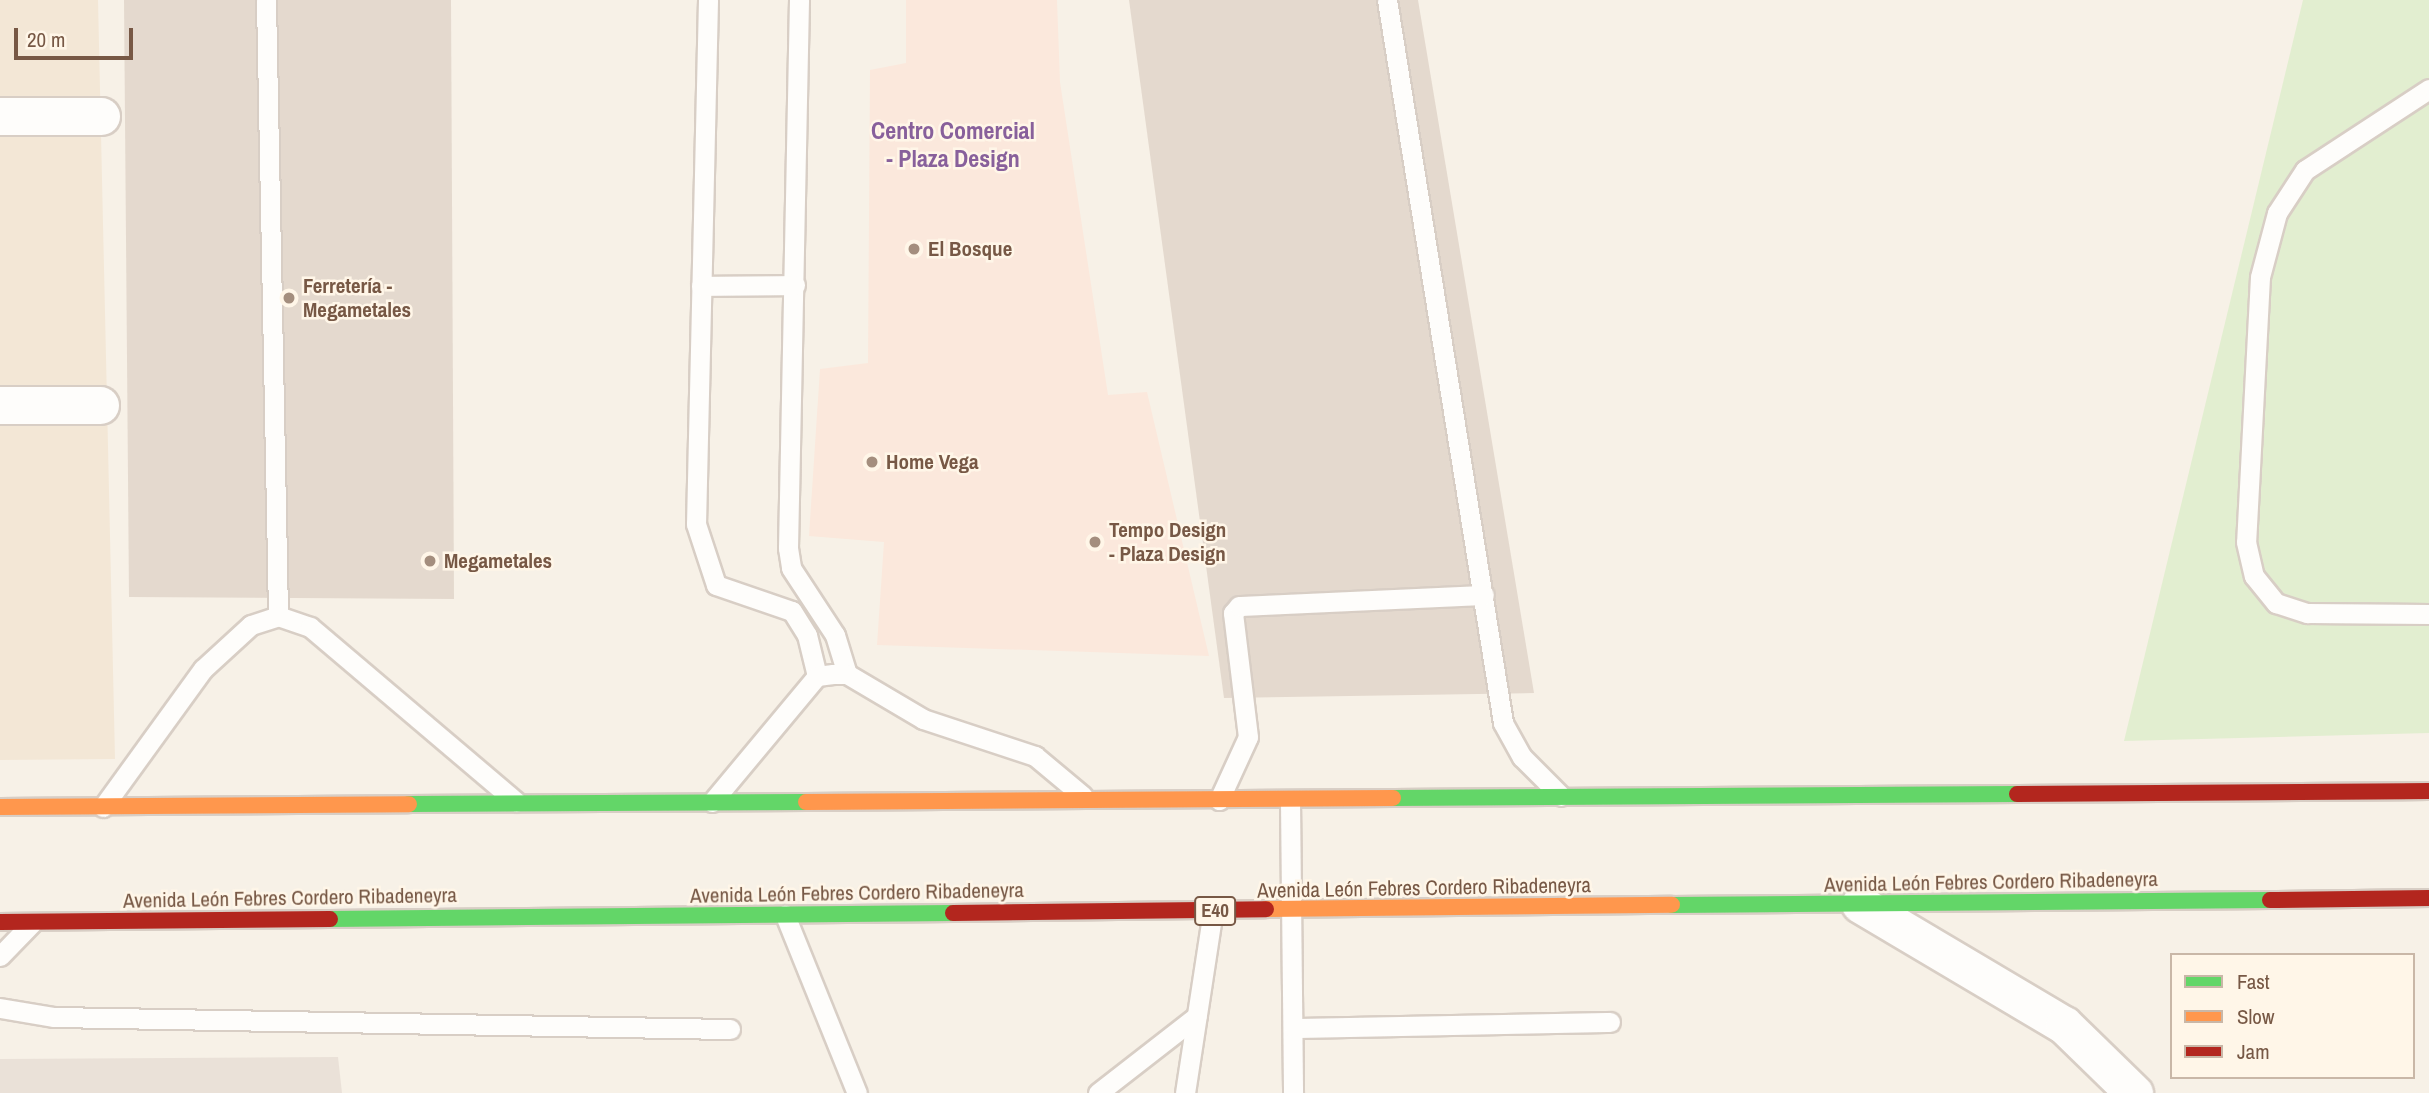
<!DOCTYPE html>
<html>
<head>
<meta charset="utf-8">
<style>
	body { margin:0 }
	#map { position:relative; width:2429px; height:1093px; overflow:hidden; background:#f7f1e7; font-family:"Archivo Narrow",sans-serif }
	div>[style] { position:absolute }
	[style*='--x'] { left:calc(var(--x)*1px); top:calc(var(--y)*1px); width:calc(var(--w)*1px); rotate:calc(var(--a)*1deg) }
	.residential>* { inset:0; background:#f3e7d6 }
	.commercial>* { inset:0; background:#fbe8dc }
	.industrial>* { inset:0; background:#eae1d8 }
	.green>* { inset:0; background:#e2eed0 }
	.building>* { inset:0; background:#e4d9ce }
	.roads { filter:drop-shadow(2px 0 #d8cec5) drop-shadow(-2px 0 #d8cec5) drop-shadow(0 2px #d8cec5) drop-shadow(0 -2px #d8cec5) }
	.lane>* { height:19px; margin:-9.5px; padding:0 9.5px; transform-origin:9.5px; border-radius:9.5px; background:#fefdfb }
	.street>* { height:37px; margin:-18.5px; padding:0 18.5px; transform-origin:18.5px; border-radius:18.5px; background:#fefdfb }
	.fast>* { height:16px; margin:-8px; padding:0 8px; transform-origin:8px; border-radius:8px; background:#63d668 }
	.slow>* { height:16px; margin:-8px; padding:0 8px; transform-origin:8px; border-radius:8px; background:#ff974d }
	.jam>* { height:16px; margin:-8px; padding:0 8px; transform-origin:8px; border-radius:8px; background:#b3261e }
	.dots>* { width:19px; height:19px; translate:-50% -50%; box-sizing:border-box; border:4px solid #fff6e8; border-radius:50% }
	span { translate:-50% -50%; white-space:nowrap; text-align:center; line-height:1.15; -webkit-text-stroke:5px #fff6e8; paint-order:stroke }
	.shield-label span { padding:2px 5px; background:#fff6e8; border:2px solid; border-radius:5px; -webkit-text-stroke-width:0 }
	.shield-label { font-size:19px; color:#775845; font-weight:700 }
	.poi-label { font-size:21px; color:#775845; font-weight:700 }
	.left { translate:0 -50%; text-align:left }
	.street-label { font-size:21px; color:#775845 }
	.quarter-label { font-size:24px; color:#88609b; font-weight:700 }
	.legend { position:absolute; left:2170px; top:953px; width:245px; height:126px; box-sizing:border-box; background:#fff6e8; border:2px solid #c9b7a7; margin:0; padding:9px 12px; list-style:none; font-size:21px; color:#775845 }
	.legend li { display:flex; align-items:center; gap:14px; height:35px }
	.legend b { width:35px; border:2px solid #c9b7a7 }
	.scale { position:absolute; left:14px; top:28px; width:119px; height:32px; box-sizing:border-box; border:4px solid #775845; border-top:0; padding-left:9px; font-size:21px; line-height:24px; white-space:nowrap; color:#775845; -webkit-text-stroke:5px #fff6e8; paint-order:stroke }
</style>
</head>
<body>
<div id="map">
	<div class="residential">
		<i style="clip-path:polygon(0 0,98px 0,115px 759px,0 760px)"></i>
	</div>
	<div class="commercial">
		<i style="clip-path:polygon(906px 0,1057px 0,1060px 82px,1108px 395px,1147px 392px,1209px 656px,877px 645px,884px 542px,809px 536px,820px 369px,868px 363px,870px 70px,906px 63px)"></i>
	</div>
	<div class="industrial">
		<i style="clip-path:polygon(338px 1057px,342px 1093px,0 1093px,0 1059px)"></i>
	</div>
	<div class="green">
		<i style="clip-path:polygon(2303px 0,2429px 0,2429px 733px,2124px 741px)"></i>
	</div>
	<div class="building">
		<i style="clip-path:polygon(124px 0,451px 0,454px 599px,129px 597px)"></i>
		<i style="clip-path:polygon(1129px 0,1418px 0,1534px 693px,1224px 698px)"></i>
	</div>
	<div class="roads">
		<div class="lane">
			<i style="--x:266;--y:0;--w:616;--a:88.88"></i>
			<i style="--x:708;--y:0;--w:524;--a:91.31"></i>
			<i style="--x:696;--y:524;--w:64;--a:71.8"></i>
			<i style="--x:716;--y:585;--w:80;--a:18.9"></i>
			<i style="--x:792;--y:611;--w:28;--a:58"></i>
			<i style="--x:807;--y:635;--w:42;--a:76.3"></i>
			<i style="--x:799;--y:0;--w:548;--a:91.15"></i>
			<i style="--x:788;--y:548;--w:20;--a:81"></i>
			<i style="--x:791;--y:568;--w:80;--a:56.7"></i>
			<i style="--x:835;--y:635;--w:41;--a:72.9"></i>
			<i style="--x:1387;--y:0;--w:732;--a:80.88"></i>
			<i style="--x:1503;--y:723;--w:39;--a:61"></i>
			<i style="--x:1522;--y:757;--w:55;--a:45"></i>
			<i style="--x:2429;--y:89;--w:148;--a:146.8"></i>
			<i style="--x:2305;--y:170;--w:51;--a:123.1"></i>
			<i style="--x:2277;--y:213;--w:66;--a:104.9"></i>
			<i style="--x:2260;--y:277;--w:265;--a:93"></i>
			<i style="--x:2246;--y:542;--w:35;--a:77"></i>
			<i style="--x:2254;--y:576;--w:35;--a:51"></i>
			<i style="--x:2276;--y:603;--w:33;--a:18"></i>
			<i style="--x:2307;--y:613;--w:122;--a:0.5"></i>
			<i style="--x:701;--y:286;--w:94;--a:-0.6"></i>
			<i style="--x:1219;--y:800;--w:69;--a:-65.3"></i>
			<i style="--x:1248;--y:737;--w:125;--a:-96.9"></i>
			<i style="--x:1233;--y:613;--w:9;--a:-49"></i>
			<i style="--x:1239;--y:606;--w:245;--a:-2.6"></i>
			<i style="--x:1290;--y:801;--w:292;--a:89.4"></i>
			<i style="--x:712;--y:802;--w:164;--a:-50.2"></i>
			<i style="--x:817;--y:676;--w:16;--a:-7"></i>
			<i style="--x:833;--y:674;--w:14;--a:0"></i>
			<i style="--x:847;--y:674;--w:88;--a:30.6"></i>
			<i style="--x:923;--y:719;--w:118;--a:18.3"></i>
			<i style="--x:1035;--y:756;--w:62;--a:39.8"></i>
			<i style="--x:103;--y:807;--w:170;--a:-54.1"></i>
			<i style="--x:203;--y:669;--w:65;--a:-42.5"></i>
			<i style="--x:251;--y:625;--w:28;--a:-18"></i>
			<i style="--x:278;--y:616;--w:34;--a:19"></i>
			<i style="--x:310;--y:627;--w:270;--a:40.3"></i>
			<i style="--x:785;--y:915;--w:192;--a:68"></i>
			<i style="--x:0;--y:956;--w:46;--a:-45.9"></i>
			<i style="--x:0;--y:1008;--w:55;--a:9.5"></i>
			<i style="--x:54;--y:1017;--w:676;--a:1.02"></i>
			<i style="--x:1294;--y:1028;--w:316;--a:-1.1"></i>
			<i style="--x:1098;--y:1093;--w:125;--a:-37.9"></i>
			<i style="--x:1185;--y:1093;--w:184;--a:-81.3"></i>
		</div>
		<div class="street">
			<i style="--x:0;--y:116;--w:101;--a:0"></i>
			<i style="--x:0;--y:405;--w:100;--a:0"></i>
			<i style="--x:1860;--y:904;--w:237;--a:30.7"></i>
			<i style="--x:2064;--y:1025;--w:98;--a:44.2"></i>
		</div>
		<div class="fast">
			<i style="--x:1393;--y:798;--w:624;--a:-0.37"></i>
			<i style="--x:409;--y:804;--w:397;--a:-0.3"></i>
			<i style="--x:1672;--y:905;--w:598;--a:-0.48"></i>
			<i style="--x:330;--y:919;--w:623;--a:-0.55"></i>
		</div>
		<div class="slow">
			<i style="--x:806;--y:802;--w:587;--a:-0.39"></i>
			<i style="--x:0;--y:807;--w:409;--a:-0.4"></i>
			<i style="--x:1266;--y:909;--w:406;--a:-0.6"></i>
		</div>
		<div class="jam">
			<i style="--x:2017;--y:794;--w:412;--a:-0.4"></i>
			<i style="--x:2270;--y:900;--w:159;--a:-0.7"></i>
			<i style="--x:953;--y:913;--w:313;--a:-0.7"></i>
			<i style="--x:0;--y:922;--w:330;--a:-0.5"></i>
		</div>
	</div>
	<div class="dots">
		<i style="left:914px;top:249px;background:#a48e7e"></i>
		<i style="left:289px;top:298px;background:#a48e7e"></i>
		<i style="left:872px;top:462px;background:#a48e7e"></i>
		<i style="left:1095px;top:542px;background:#a48e7e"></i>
		<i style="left:430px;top:561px;background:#a48e7e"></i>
	</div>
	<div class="shield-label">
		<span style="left:1215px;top:911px">E40</span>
	</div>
	<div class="poi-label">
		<span class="left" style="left:928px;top:249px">El Bosque</span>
		<span class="left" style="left:303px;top:298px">Ferretería -<br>Megametales</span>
		<span class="left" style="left:886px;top:462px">Home Vega</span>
		<span class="left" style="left:1109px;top:542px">Tempo Design<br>- Plaza Design</span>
		<span class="left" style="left:444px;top:561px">Megametales</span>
	</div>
	<div class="street-label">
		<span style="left:1991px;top:882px;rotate:-1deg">Avenida León Febres Cordero Ribadeneyra</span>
		<span style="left:1424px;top:888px;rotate:-1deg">Avenida León Febres Cordero Ribadeneyra</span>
		<span style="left:857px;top:893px;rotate:-1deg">Avenida León Febres Cordero Ribadeneyra</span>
		<span style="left:290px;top:898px;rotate:-1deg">Avenida León Febres Cordero Ribadeneyra</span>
	</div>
	<div class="quarter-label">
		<span style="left:953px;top:145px">Centro Comercial<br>- Plaza Design</span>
	</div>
	<ul class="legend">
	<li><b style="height:9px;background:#63d668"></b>Fast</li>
	<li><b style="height:9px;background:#ff974d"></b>Slow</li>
	<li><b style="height:9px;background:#b3261e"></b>Jam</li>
	</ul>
	<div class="scale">20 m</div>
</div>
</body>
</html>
